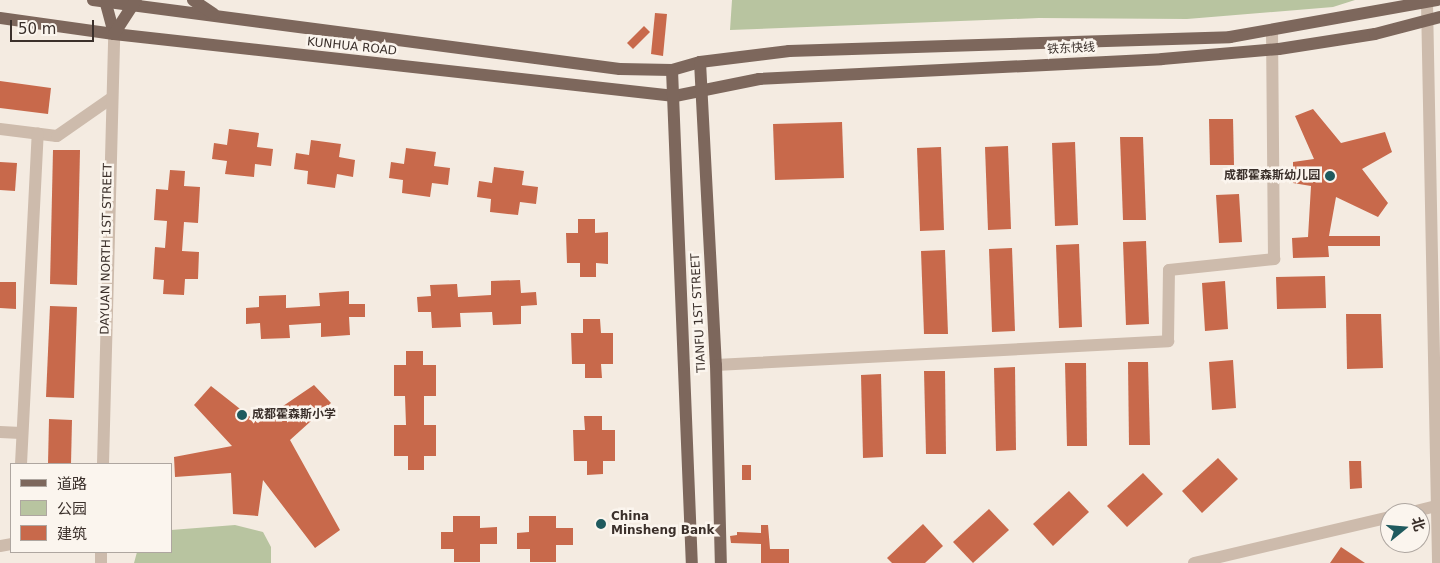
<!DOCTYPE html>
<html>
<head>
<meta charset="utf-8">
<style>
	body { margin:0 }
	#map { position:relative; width:1440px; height:563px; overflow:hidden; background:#f4ebe1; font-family:"DejaVu Sans","Noto Sans SC",sans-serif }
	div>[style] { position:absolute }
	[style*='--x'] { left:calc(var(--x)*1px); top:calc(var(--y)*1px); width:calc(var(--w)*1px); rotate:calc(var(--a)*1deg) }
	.green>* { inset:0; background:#b8c4a0 }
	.building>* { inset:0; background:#c8694b }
	.minor>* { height:12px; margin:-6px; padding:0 6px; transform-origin:6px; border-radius:6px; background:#cdbbac }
	.major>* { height:12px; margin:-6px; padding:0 6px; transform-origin:6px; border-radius:6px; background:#7d675c }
	.dots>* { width:14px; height:14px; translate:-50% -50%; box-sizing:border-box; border:2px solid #fbf5ee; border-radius:50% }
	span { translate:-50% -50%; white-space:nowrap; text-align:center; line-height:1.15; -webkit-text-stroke:5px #fbf5ee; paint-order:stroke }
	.street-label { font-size:12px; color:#3b302b }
	.poi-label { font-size:12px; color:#3b302b; font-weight:700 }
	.right { translate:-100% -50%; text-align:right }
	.left { translate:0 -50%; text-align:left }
	.legend { position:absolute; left:10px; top:463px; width:162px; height:90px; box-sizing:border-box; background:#fbf5ee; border:1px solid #aea6a0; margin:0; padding:6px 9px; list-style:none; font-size:15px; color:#3b302b }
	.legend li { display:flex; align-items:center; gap:10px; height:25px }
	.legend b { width:25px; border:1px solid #aea6a0 }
	.north { position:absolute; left:1380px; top:503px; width:50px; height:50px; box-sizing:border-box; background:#fbf5ee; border:1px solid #aea6a0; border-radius:50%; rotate:73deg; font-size:14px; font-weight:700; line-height:20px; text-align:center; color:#3b302b }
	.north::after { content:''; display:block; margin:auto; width:18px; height:22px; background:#1f5a5e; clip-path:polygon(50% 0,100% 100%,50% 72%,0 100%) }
	.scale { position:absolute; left:10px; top:20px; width:84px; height:22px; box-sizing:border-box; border:2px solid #3b302b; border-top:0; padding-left:6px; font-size:15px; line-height:18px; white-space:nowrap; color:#3b302b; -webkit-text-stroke:4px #fbf5ee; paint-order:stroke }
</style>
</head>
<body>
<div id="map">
	<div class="green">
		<i style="clip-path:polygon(732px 0,1355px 0,1333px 7px,1187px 19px,1039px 18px,730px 30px)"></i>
		<i style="clip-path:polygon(235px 525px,263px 532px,271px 547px,271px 563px,134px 563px,137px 552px,171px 552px,171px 530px)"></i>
	</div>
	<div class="building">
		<i style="clip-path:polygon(655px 13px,667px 14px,663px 56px,651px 54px)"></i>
		<i style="clip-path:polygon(644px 26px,650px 32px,633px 49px,627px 43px)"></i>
		<i style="clip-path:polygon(0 81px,51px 88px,48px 114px,0 108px)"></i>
		<i style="clip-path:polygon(1313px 109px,1341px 143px,1385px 132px,1392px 152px,1362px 169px,1388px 203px,1378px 217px,1336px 197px,1329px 236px,1380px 236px,1380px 246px,1328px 246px,1329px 257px,1293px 258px,1292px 238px,1308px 237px,1311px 186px,1293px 183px,1293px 162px,1314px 159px,1295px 116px)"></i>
		<i style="clip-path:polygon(1209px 119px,1233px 119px,1234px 165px,1210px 165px)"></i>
		<i style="clip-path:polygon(842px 122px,844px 178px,775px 180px,773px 124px)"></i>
		<i style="clip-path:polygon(229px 129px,259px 133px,257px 147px,273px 149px,271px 166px,255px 164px,254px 177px,225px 174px,227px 161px,212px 159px,214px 143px,227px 145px)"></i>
		<i style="clip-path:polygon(1120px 137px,1143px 137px,1146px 220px,1123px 220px)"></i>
		<i style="clip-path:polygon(311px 140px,341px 144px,339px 157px,355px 160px,353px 177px,337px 174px,335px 188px,307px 184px,308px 171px,294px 169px,296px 153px,309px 155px)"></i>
		<i style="clip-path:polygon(1075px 142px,1078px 225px,1055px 226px,1052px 143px)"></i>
		<i style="clip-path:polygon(1008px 146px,1011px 229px,988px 230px,985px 147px)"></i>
		<i style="clip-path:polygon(941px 147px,944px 230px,920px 231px,917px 148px)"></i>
		<i style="clip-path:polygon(406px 148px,436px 152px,434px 166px,450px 168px,448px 185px,432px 183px,430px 197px,402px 193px,403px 180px,389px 178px,391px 162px,404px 164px)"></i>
		<i style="clip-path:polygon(53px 150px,80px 150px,77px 285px,50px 284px)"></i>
		<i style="clip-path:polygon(0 162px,17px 163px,15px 191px,0 190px)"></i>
		<i style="clip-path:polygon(494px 167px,524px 171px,522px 185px,538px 187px,536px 204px,520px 202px,518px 215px,490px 212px,491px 199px,477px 197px,479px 181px,492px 183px)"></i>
		<i style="clip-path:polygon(170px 170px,185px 171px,184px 186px,200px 187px,198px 223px,184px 222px,182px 251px,199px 252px,198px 279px,185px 279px,184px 295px,163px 294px,164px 280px,153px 279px,155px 247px,165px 248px,167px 221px,154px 220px,156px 189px,168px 190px)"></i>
		<i style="clip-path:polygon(1239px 194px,1242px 242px,1219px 243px,1216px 195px)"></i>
		<i style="clip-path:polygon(578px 219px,595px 219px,595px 233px,608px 232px,608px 264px,596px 263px,596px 277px,580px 277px,580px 263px,567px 263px,566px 233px,578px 233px)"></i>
		<i style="clip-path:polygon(1146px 241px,1149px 324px,1126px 325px,1123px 242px)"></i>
		<i style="clip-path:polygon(1079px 244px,1082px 327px,1059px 328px,1056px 245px)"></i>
		<i style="clip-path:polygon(1012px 248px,1015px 331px,992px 332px,989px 249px)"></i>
		<i style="clip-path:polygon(945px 250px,948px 334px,924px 334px,921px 251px)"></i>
		<i style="clip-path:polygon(1325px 276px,1326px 308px,1277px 309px,1276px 277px)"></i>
		<i style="clip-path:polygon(520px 280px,521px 293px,536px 292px,537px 305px,521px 306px,521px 324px,493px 325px,492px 312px,460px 313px,461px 327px,432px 328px,431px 312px,418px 312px,417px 297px,431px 296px,430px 285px,457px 284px,458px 297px,491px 295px,491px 281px)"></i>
		<i style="clip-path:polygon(1225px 281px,1228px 329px,1205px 331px,1202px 283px)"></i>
		<i style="clip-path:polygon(0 282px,16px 282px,16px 309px,0 308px)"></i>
		<i style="clip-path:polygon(349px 291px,349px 304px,365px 304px,365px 317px,349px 317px,350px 335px,321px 337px,321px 323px,289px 325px,290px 338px,261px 339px,260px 323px,246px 324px,246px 308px,259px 307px,259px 296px,286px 295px,286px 308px,320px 306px,319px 293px)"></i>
		<i style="clip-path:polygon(50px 306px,77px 307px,74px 398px,46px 397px)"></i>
		<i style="clip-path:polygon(1346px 314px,1381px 314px,1383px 368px,1347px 369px)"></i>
		<i style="clip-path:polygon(583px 319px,600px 319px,601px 333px,613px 333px,613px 364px,601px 364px,602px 378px,585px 378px,585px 364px,572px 364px,571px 333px,583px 333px)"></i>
		<i style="clip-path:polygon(406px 351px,423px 351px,423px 365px,436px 365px,436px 396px,424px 396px,424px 425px,436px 425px,436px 456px,424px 456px,424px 470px,408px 470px,408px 456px,394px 456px,394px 425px,406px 425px,405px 396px,394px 396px,394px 365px,406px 365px)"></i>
		<i style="clip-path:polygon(1233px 360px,1236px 408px,1212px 410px,1209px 362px)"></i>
		<i style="clip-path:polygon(1128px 362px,1148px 362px,1150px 445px,1129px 445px)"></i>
		<i style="clip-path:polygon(1065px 363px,1086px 363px,1087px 446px,1067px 446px)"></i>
		<i style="clip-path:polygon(1015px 367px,1016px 450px,996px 451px,994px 368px)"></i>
		<i style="clip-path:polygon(924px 371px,945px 371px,946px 454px,926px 454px)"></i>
		<i style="clip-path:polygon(881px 374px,883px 457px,863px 458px,861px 375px)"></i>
		<i style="clip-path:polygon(314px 385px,331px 403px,290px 440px,340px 530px,315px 548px,263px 480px,258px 516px,233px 514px,231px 473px,175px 477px,174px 457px,232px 446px,194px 405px,211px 386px,258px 423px)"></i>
		<i style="clip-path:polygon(584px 416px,602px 416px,602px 430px,615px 430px,615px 461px,603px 461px,603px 474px,587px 475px,587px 461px,574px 461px,573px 430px,585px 430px)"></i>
		<i style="clip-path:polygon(49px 419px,72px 420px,71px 464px,48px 464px)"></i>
		<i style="clip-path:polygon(1218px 458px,1238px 479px,1202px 513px,1182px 491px)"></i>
		<i style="clip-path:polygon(1349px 461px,1361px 461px,1362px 488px,1350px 489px)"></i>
		<i style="clip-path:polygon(742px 465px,751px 465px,751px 480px,742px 480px)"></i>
		<i style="clip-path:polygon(1143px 473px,1163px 494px,1127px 527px,1107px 506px)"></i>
		<i style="clip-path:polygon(1069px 491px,1089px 512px,1053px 546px,1033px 524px)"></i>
		<i style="clip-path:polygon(989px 509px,1009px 530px,973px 563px,953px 542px)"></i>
		<i style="clip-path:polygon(453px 516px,480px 516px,480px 528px,497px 527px,497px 544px,480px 544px,480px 562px,454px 562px,454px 549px,441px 549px,441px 532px,453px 532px)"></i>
		<i style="clip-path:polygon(529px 516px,556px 516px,556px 528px,573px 528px,573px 545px,556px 545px,556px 562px,530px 562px,530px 549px,517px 549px,517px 533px,529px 532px)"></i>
		<i style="clip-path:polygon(923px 524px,943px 546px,925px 563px,892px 563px,887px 558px)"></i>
		<i style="clip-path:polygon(761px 525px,768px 525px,770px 549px,789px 549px,789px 563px,761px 563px,761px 544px,731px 543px,730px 536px,737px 535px,737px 532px,761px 533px)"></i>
		<i style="clip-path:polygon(1341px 547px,1365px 563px,1330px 563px)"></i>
	</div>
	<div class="minor">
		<i style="--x:1427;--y:3;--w:560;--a:88.87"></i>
		<i style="--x:0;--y:129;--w:57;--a:7"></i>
		<i style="--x:57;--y:136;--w:65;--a:-34.9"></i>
		<i style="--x:716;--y:365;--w:453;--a:-3"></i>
		<i style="--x:1168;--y:341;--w:71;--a:-89.2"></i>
		<i style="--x:1169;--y:270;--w:106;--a:-6"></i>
		<i style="--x:1274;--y:259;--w:229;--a:-90.5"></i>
		<i style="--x:0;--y:432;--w:21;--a:3"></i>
		<i style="--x:21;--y:464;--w:331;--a:-87.1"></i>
		<i style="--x:103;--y:464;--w:430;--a:-88.5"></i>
		<i style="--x:1408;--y:513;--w:30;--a:-14"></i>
		<i style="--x:0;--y:546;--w:11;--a:-10"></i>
		<i style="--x:101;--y:563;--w:11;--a:-90"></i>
		<i style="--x:1194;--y:563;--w:201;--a:-13.2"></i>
	</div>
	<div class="major">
		<i style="--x:93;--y:0;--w:531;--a:7.46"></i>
		<i style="--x:620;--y:69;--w:52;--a:1.1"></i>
		<i style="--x:672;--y:70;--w:29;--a:-16"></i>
		<i style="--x:700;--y:62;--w:90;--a:-7"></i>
		<i style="--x:789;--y:51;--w:441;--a:-1.8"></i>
		<i style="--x:1230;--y:37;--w:210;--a:-10.1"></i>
		<i style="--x:105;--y:0;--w:35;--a:75"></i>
		<i style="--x:193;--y:0;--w:25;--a:34"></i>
		<i style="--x:0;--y:18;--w:115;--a:8"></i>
		<i style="--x:114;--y:34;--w:564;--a:6.31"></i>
		<i style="--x:675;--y:96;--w:86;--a:-11.4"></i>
		<i style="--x:759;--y:79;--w:403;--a:-2.8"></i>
		<i style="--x:1162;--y:59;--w:117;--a:-4.9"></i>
		<i style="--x:1279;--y:49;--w:97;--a:-8.9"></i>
		<i style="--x:1375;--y:34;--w:67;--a:-14.7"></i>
		<i style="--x:114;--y:34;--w:40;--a:-57.1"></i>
		<i style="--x:700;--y:62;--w:303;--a:87"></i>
		<i style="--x:716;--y:365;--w:198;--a:88.6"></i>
		<i style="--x:672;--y:70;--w:493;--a:87.7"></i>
	</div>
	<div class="dots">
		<i style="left:1330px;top:176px;background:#1f5a5e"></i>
		<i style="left:242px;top:415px;background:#1f5a5e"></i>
		<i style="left:601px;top:524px;background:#1f5a5e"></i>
	</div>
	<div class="street-label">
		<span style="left:352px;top:47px;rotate:6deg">KUNHUA ROAD</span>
		<span style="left:1071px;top:49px;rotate:-3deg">铁东快线</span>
		<span style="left:107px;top:249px;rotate:-89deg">DAYUAN NORTH 1ST STREET</span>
		<span style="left:699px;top:313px;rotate:-93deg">TIANFU 1ST STREET</span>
	</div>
	<div class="poi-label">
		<span class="right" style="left:1320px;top:176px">成都霍森斯幼儿园</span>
		<span class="left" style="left:252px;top:415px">成都霍森斯小学</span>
		<span class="left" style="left:611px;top:524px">China<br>Minsheng Bank</span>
	</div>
	<ul class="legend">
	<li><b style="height:6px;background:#7d675c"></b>道路</li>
	<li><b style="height:14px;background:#b8c4a0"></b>公园</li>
	<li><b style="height:14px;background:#c8694b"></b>建筑</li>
	</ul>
	<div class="north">北</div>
	<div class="scale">50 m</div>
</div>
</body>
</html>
